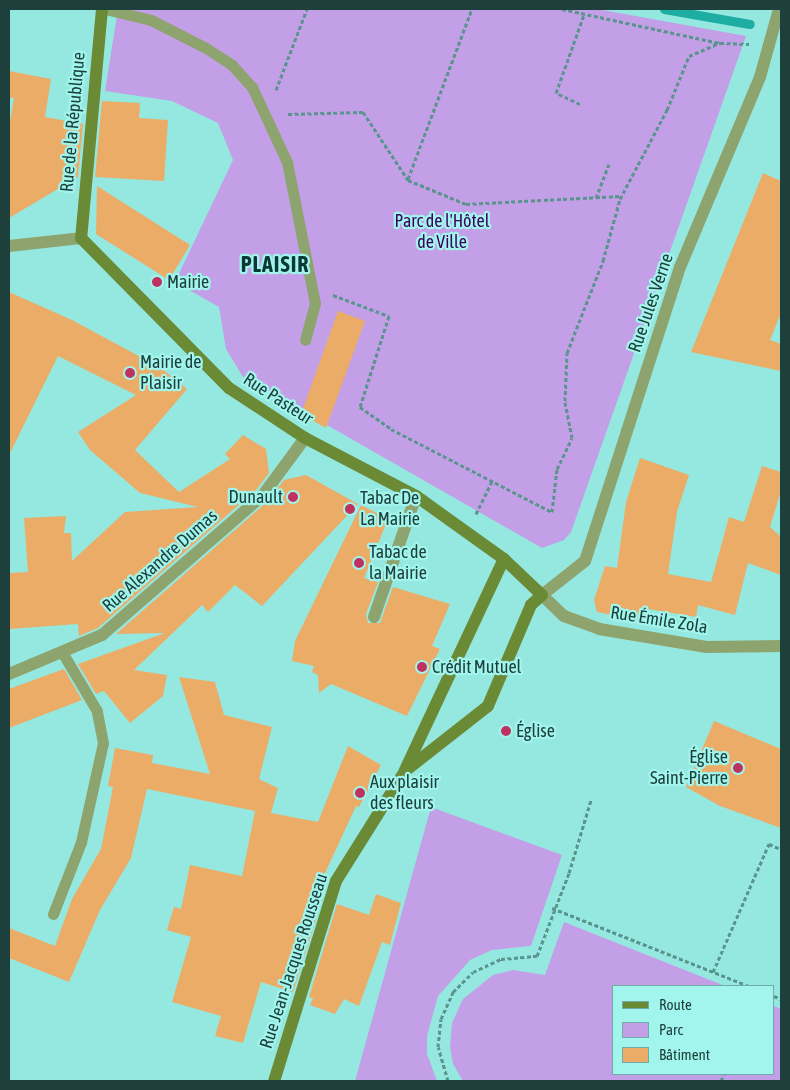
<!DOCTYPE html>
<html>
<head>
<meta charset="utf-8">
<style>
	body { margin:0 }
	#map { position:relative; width:790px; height:1090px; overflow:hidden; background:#95e8df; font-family:"Asap Condensed",sans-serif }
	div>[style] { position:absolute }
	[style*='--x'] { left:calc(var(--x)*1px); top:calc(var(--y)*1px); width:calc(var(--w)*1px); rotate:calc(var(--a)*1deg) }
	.green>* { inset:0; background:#c39fe7 }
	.stream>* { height:9px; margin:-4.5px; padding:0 4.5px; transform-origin:4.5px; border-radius:4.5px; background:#1eada3 }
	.building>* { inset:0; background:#ebac68 }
	.path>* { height:3px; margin-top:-1.5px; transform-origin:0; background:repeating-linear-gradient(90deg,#59948d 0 4px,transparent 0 6.5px) }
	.lane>* { height:11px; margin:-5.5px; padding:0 5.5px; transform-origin:5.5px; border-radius:5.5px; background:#8ea46f }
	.street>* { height:12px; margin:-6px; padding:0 6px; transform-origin:6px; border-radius:6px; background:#8ea46f }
	.secondary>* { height:12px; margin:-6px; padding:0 6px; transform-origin:6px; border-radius:6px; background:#6b8a36 }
	.dots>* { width:14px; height:14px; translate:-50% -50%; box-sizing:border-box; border:2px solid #a2f5ec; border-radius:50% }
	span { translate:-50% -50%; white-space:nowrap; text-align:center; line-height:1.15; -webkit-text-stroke:4.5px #a2f5ec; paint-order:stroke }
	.street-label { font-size:18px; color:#1d403c }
	.park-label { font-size:18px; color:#3d025f }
	.poi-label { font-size:18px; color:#1d403c }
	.left { translate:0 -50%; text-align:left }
	.right { translate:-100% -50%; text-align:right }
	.district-label { font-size:22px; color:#0a3935; font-weight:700; letter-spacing:1px }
	.frame { position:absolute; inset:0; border:10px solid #1d403c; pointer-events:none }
	.legend { position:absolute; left:612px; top:985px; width:162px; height:90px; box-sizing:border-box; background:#a2f5ec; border:1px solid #6dada6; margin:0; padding:6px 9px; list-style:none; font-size:15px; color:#1d403c }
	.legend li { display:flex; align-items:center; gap:10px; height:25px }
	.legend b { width:25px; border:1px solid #6dada6 }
</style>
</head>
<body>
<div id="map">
	<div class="green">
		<i style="clip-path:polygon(118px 9px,597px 9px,746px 36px,571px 532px,564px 540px,542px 548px,243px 377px,226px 349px,219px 307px,175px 282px,233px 160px,218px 123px,172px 101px,105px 91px)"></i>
		<i style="clip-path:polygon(431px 807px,562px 855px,531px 946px,492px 950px,470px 960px,438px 996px,427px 1036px,427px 1054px,437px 1081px,355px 1081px)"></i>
		<i style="clip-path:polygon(564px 922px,725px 986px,614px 986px,614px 1074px,774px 1074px,774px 1006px,781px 1009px,781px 1081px,463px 1081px,453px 1064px,450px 1047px,452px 1023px,463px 999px,493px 975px,513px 970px,545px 975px)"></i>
	</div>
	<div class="stream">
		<i style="--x:664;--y:9;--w:87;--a:9.9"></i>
	</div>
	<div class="building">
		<i style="clip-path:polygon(9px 71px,51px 79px,45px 117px,83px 124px,78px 177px,9px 218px,9px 127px,14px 98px,9px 98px)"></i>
		<i style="clip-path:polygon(102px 101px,140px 103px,139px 118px,168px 120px,164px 181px,95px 177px)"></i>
		<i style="clip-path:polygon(763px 173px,781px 181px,781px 313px,770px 340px,781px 344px,781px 371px,691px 352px)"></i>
		<i style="clip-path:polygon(97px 186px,190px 245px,169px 280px,96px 234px)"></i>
		<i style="clip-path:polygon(9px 292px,72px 320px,161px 368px,187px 389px,135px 450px,179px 492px,230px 459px,225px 454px,243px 435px,266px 449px,269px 473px,257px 489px,98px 628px,79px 636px,78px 624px,9px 629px,9px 573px,28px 572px,24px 518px,66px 516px,64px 533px,71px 533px,72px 561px,125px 512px,198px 507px,140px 493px,90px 450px,78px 432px,136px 395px,58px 356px,9px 455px)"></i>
		<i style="clip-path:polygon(338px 311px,365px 321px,326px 428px,301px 414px)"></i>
		<i style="clip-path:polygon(640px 458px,689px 475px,677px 512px,668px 574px,711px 582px,729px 517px,744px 522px,762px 466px,781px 472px,781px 491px,770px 527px,781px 537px,781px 575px,748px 563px,735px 615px,698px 605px,696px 617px,642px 608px,640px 621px,597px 612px,594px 600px,605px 566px,617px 568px,626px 502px)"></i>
		<i style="clip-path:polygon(306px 475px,358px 504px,262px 606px,235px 585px,208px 612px,202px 605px,180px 626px,134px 670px,167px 675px,163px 696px,130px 723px,104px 691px,96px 694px,78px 664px,165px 633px,116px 634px,268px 501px,284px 480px)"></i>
		<i style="clip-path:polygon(361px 505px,388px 519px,364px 578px,378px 582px,366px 614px,368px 623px,380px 623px,393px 587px,450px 604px,432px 646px,440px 649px,407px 716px,331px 684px,319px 693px,318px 675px,312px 672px,314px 666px,292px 661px,295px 641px)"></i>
		<i style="clip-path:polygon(64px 669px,82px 700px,9px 728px,9px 689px)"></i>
		<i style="clip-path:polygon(179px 677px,215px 682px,224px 715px,272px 727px,259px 779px,278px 788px,271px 813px,318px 822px,348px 746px,381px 765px,359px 807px,356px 806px,314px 897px,322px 899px,293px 992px,261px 982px,243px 1043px,215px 1036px,221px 1016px,172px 1002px,191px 937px,167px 930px,174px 907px,181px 909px,190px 865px,242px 876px,255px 811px,147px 789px,131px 858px,100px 910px,69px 982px,9px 958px,9px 928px,55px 946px,72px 899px,101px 849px,113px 787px,108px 786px,115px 748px,153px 755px,152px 763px,210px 774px)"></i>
		<i style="clip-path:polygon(714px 721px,781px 749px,781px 828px,720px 806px,686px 787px)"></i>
		<i style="clip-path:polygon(376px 894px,401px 903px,390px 945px,382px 942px,359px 1006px,344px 999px,335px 1014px,310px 1005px,313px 998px,309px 997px,337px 904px,369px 915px)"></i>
	</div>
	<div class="path">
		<i style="--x:562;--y:9;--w:161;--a:12.2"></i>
		<i style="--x:276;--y:90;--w:87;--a:-69.1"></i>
		<i style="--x:580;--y:104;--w:26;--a:-155"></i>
		<i style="--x:556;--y:93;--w:83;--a:-70.3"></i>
		<i style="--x:288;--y:114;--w:75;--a:-1.5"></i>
		<i style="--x:363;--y:112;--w:82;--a:56.5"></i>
		<i style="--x:408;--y:180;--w:63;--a:22.5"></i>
		<i style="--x:466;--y:204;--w:155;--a:-3"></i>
		<i style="--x:408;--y:179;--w:182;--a:-69.4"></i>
		<i style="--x:596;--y:198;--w:36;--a:-69"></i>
		<i style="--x:333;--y:295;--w:60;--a:20.6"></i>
		<i style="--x:389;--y:316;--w:96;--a:107.7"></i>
		<i style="--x:360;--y:407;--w:38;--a:35"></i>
		<i style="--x:391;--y:429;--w:181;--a:27.3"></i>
		<i style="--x:552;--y:512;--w:43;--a:-83.4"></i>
		<i style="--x:557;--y:469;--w:34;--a:-64"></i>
		<i style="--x:572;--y:438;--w:38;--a:-101"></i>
		<i style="--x:565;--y:401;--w:48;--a:-87.6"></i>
		<i style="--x:567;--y:353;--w:99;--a:-68.6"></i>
		<i style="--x:603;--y:261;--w:64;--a:-74.7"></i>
		<i style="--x:620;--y:199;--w:101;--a:-62.2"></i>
		<i style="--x:667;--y:110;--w:58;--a:-67.8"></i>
		<i style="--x:689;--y:56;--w:34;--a:-23"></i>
		<i style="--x:720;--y:43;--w:29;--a:2"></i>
		<i style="--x:476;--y:514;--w:37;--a:-64"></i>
		<i style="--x:552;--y:908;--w:212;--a:21.6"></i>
		<i style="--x:713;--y:972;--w:140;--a:-66.4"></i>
		<i style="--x:769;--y:844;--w:13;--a:23"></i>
		<i style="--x:774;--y:996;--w:8;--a:23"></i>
		<i style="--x:448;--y:1081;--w:35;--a:-106"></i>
		<i style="--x:438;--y:1047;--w:28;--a:-84"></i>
		<i style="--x:441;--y:1019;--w:30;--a:-66"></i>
		<i style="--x:453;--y:992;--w:28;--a:-45"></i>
		<i style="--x:473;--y:972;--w:31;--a:-25"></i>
		<i style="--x:501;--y:959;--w:36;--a:-5"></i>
		<i style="--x:537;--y:956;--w:89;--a:-68.9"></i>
		<i style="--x:569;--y:873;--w:76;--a:-73.2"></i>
		<i style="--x:721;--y:1081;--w:8;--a:-67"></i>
	</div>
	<div class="lane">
		<i style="--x:105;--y:9;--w:47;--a:13.4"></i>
		<i style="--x:151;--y:20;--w:62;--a:27"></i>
		<i style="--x:206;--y:48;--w:31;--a:33"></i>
		<i style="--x:232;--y:65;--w:30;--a:48"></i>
		<i style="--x:252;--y:87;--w:83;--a:65"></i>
		<i style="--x:287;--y:162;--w:144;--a:78.8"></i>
		<i style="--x:315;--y:303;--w:38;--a:105"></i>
		<i style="--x:53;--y:914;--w:77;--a:-68.7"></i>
		<i style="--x:81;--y:842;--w:101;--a:-77.5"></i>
		<i style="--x:103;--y:743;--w:33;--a:-101"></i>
		<i style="--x:97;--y:711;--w:69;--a:-120.7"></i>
	</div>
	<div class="street">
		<i style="--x:779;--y:9;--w:71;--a:105.6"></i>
		<i style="--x:760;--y:77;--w:206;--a:112.8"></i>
		<i style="--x:680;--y:267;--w:309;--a:107.9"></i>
		<i style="--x:585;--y:561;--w:55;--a:141.7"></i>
		<i style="--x:542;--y:595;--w:30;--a:44"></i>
		<i style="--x:564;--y:616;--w:37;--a:20"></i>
		<i style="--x:599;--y:629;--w:109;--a:9.5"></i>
		<i style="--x:707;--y:647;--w:74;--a:-0.8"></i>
		<i style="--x:9;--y:246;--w:72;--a:-6.3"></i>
		<i style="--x:374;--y:617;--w:128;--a:-70.9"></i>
		<i style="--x:9;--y:674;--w:101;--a:-22.8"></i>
		<i style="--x:102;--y:635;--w:213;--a:-41"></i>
		<i style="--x:263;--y:495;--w:71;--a:-53.6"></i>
	</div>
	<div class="secondary">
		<i style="--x:102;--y:9;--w:230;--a:95.2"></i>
		<i style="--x:81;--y:238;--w:211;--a:45.4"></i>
		<i style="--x:229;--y:388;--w:91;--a:33.3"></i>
		<i style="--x:305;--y:438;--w:125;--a:27.6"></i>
		<i style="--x:416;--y:496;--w:108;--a:35.6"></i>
		<i style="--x:504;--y:559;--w:52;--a:43.5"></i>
		<i style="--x:542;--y:595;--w:15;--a:138"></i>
		<i style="--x:531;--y:605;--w:110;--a:113.1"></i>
		<i style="--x:488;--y:706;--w:105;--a:141.9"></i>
		<i style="--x:405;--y:771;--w:130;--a:122.1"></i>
		<i style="--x:336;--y:881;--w:209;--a:107.2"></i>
		<i style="--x:405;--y:770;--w:233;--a:-64.9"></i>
	</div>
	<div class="dots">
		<i style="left:157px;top:282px;background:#bf315e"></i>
		<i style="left:130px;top:373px;background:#bf315e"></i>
		<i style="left:293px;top:497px;background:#bf315e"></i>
		<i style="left:350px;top:509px;background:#bf315e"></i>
		<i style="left:359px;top:563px;background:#bf315e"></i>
		<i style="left:422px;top:667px;background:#bf315e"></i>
		<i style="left:506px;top:731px;background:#bf315e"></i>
		<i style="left:738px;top:768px;background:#bf315e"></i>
		<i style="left:360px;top:793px;background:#bf315e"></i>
	</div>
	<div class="street-label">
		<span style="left:73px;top:122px;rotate:-85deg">Rue de la République</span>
		<span style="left:651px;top:303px;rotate:-71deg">Rue Jules Verne</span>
		<span style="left:278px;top:399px;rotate:33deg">Rue Pasteur</span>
		<span style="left:160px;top:561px;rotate:-41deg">Rue Alexandre Dumas</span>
		<span style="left:659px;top:620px;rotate:9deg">Rue Émile Zola</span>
		<span style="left:294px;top:961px;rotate:-72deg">Rue Jean-Jacques Rousseau</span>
	</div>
	<div class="park-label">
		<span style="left:442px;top:232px">Parc de l'Hôtel<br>de Ville</span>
	</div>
	<div class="poi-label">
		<span class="left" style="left:167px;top:282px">Mairie</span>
		<span class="left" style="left:140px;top:373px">Mairie de<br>Plaisir</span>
		<span class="right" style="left:283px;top:497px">Dunault</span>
		<span class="left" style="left:360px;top:509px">Tabac De<br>La Mairie</span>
		<span class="left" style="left:369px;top:563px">Tabac de<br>la Mairie</span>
		<span class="left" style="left:432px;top:667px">Crédit Mutuel</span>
		<span class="left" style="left:516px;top:731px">Église</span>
		<span class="right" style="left:728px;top:768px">Église<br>Saint-Pierre</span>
		<span class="left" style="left:370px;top:793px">Aux plaisir<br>des fleurs</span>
	</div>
	<div class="district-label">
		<span style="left:275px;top:265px">PLAISIR</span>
	</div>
	<div class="frame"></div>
	<ul class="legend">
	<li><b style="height:6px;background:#6b8a36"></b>Route</li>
	<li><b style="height:14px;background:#c39fe7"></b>Parc</li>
	<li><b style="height:14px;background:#ebac68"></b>Bâtiment</li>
	</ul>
</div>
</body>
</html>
